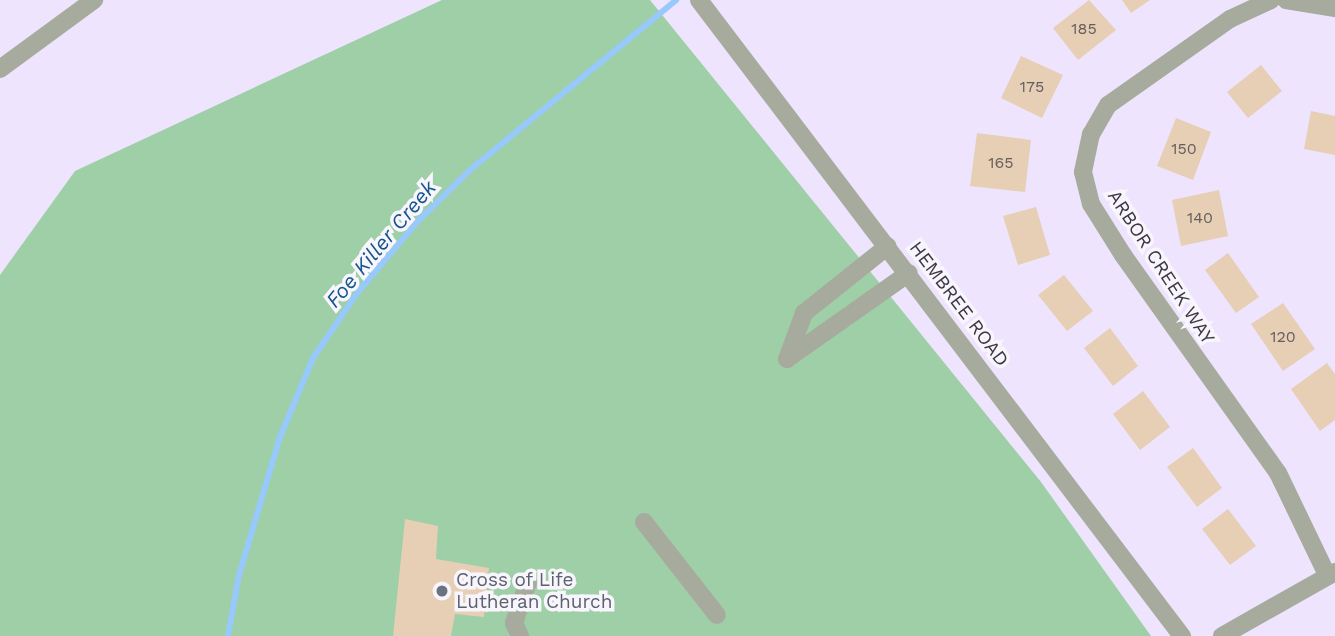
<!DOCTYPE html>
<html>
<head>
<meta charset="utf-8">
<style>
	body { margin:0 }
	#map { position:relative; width:1335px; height:636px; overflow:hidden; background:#eee4fd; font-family:"Work Sans",sans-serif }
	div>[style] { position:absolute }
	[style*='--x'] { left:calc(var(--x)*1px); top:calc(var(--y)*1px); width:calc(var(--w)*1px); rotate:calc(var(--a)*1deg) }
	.green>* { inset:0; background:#9ecfa7 }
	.stream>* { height:6px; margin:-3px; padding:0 3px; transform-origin:3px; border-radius:3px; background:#98c9fc }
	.building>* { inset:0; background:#e6cfb4 }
	.minor>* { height:18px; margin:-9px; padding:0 9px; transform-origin:9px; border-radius:9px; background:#a7ab9d }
	.dots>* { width:19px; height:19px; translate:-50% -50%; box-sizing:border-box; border:4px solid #f8f5fc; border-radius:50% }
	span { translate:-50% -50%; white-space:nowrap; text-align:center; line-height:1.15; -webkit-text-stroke:7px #f8f5fc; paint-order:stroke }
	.number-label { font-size:16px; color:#665d5f }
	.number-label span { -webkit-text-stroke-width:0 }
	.street-label { font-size:19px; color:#3c3743 }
	.worship-label { font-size:19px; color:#5b616d }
	.left { translate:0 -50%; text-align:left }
	.water-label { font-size:21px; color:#14558e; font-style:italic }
</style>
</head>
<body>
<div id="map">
	<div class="green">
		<i style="clip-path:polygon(442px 0,650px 0,1041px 482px,1151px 636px,0 636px,0 275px,75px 171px)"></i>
	</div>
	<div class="stream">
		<i style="--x:228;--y:636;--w:62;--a:-79.8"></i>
		<i style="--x:239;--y:575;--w:144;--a:-73.5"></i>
		<i style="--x:280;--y:437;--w:86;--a:-67.3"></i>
		<i style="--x:313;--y:358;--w:80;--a:-55.7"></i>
		<i style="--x:358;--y:292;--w:93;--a:-49.8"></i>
		<i style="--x:418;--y:221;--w:73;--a:-44.4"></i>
		<i style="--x:470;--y:170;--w:267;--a:-39.5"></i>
	</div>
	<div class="building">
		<i style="clip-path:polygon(1089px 0,1116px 30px,1078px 60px,1053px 28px)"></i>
		<i style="clip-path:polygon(1122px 0,1150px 0,1131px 13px)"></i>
		<i style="clip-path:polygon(1021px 56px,1063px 75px,1042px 118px,1001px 98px)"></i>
		<i style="clip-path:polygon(1261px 65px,1282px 91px,1248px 118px,1227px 92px)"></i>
		<i style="clip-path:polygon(1311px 111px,1335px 116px,1335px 155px,1304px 149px)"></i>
		<i style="clip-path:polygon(1176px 118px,1211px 132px,1193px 180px,1157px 166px)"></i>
		<i style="clip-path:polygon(977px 133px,1031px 140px,1025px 192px,970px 186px)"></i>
		<i style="clip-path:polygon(1219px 190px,1228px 236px,1181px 246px,1172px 200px)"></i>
		<i style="clip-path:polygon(1036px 207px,1050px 255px,1018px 265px,1003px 216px)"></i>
		<i style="clip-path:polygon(1228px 253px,1259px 297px,1236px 313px,1205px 270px)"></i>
		<i style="clip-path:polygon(1064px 275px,1093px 311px,1067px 331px,1038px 295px)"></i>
		<i style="clip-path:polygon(1283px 303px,1315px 349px,1283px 371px,1251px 324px)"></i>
		<i style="clip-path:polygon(1110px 328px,1138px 366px,1113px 386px,1084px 348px)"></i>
		<i style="clip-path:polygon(1327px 363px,1335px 374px,1335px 420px,1320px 431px,1291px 389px)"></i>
		<i style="clip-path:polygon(1143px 391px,1170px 427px,1140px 450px,1113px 414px)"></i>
		<i style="clip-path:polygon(1193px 448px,1222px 488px,1197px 507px,1167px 467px)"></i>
		<i style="clip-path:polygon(1228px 509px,1256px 546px,1230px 565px,1202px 529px)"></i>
		<i style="clip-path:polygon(405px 519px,438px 526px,436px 559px,489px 568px,484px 617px,455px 614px,451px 636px,393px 636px)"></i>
	</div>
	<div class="minor">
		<i style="--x:699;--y:0;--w:799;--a:52.79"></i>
		<i style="--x:1271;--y:0;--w:45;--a:155.1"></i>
		<i style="--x:1230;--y:19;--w:149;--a:144.8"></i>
		<i style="--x:1108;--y:105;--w:34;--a:120"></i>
		<i style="--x:1091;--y:134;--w:39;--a:102"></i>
		<i style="--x:1083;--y:172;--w:33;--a:76"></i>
		<i style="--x:1091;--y:204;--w:60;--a:57.9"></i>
		<i style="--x:1123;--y:255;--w:267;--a:54.6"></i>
		<i style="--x:1278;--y:473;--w:113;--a:64.3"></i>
		<i style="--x:1286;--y:0;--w:50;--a:9.3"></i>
		<i style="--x:0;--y:69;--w:117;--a:-36.3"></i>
		<i style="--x:787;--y:359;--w:49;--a:-69.7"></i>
		<i style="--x:804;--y:313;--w:107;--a:-38.6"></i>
		<i style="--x:787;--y:359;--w:149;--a:-35.2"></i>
		<i style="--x:644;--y:522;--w:118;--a:51.9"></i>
		<i style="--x:520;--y:636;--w:14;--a:-115"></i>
		<i style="--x:514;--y:623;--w:43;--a:-71.1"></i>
		<i style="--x:1222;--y:636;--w:130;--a:-29.5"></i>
	</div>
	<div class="dots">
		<i style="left:442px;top:591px;background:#6b7280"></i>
	</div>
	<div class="number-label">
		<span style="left:1084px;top:29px">185</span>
		<span style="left:1032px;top:87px">175</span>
		<span style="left:1184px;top:149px">150</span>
		<span style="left:1001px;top:163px">165</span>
		<span style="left:1200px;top:218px">140</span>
		<span style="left:1283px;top:337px">120</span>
	</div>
	<div class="street-label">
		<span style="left:1161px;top:267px;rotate:57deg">ARBOR CREEK WAY</span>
		<span style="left:959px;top:304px;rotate:53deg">HEMBREE ROAD</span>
	</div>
	<div class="worship-label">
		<span class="left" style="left:456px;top:591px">Cross of Life<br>Lutheran Church</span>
	</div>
	<div class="water-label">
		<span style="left:381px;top:244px;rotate:-50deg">Foe Killer Creek</span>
	</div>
</div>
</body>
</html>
